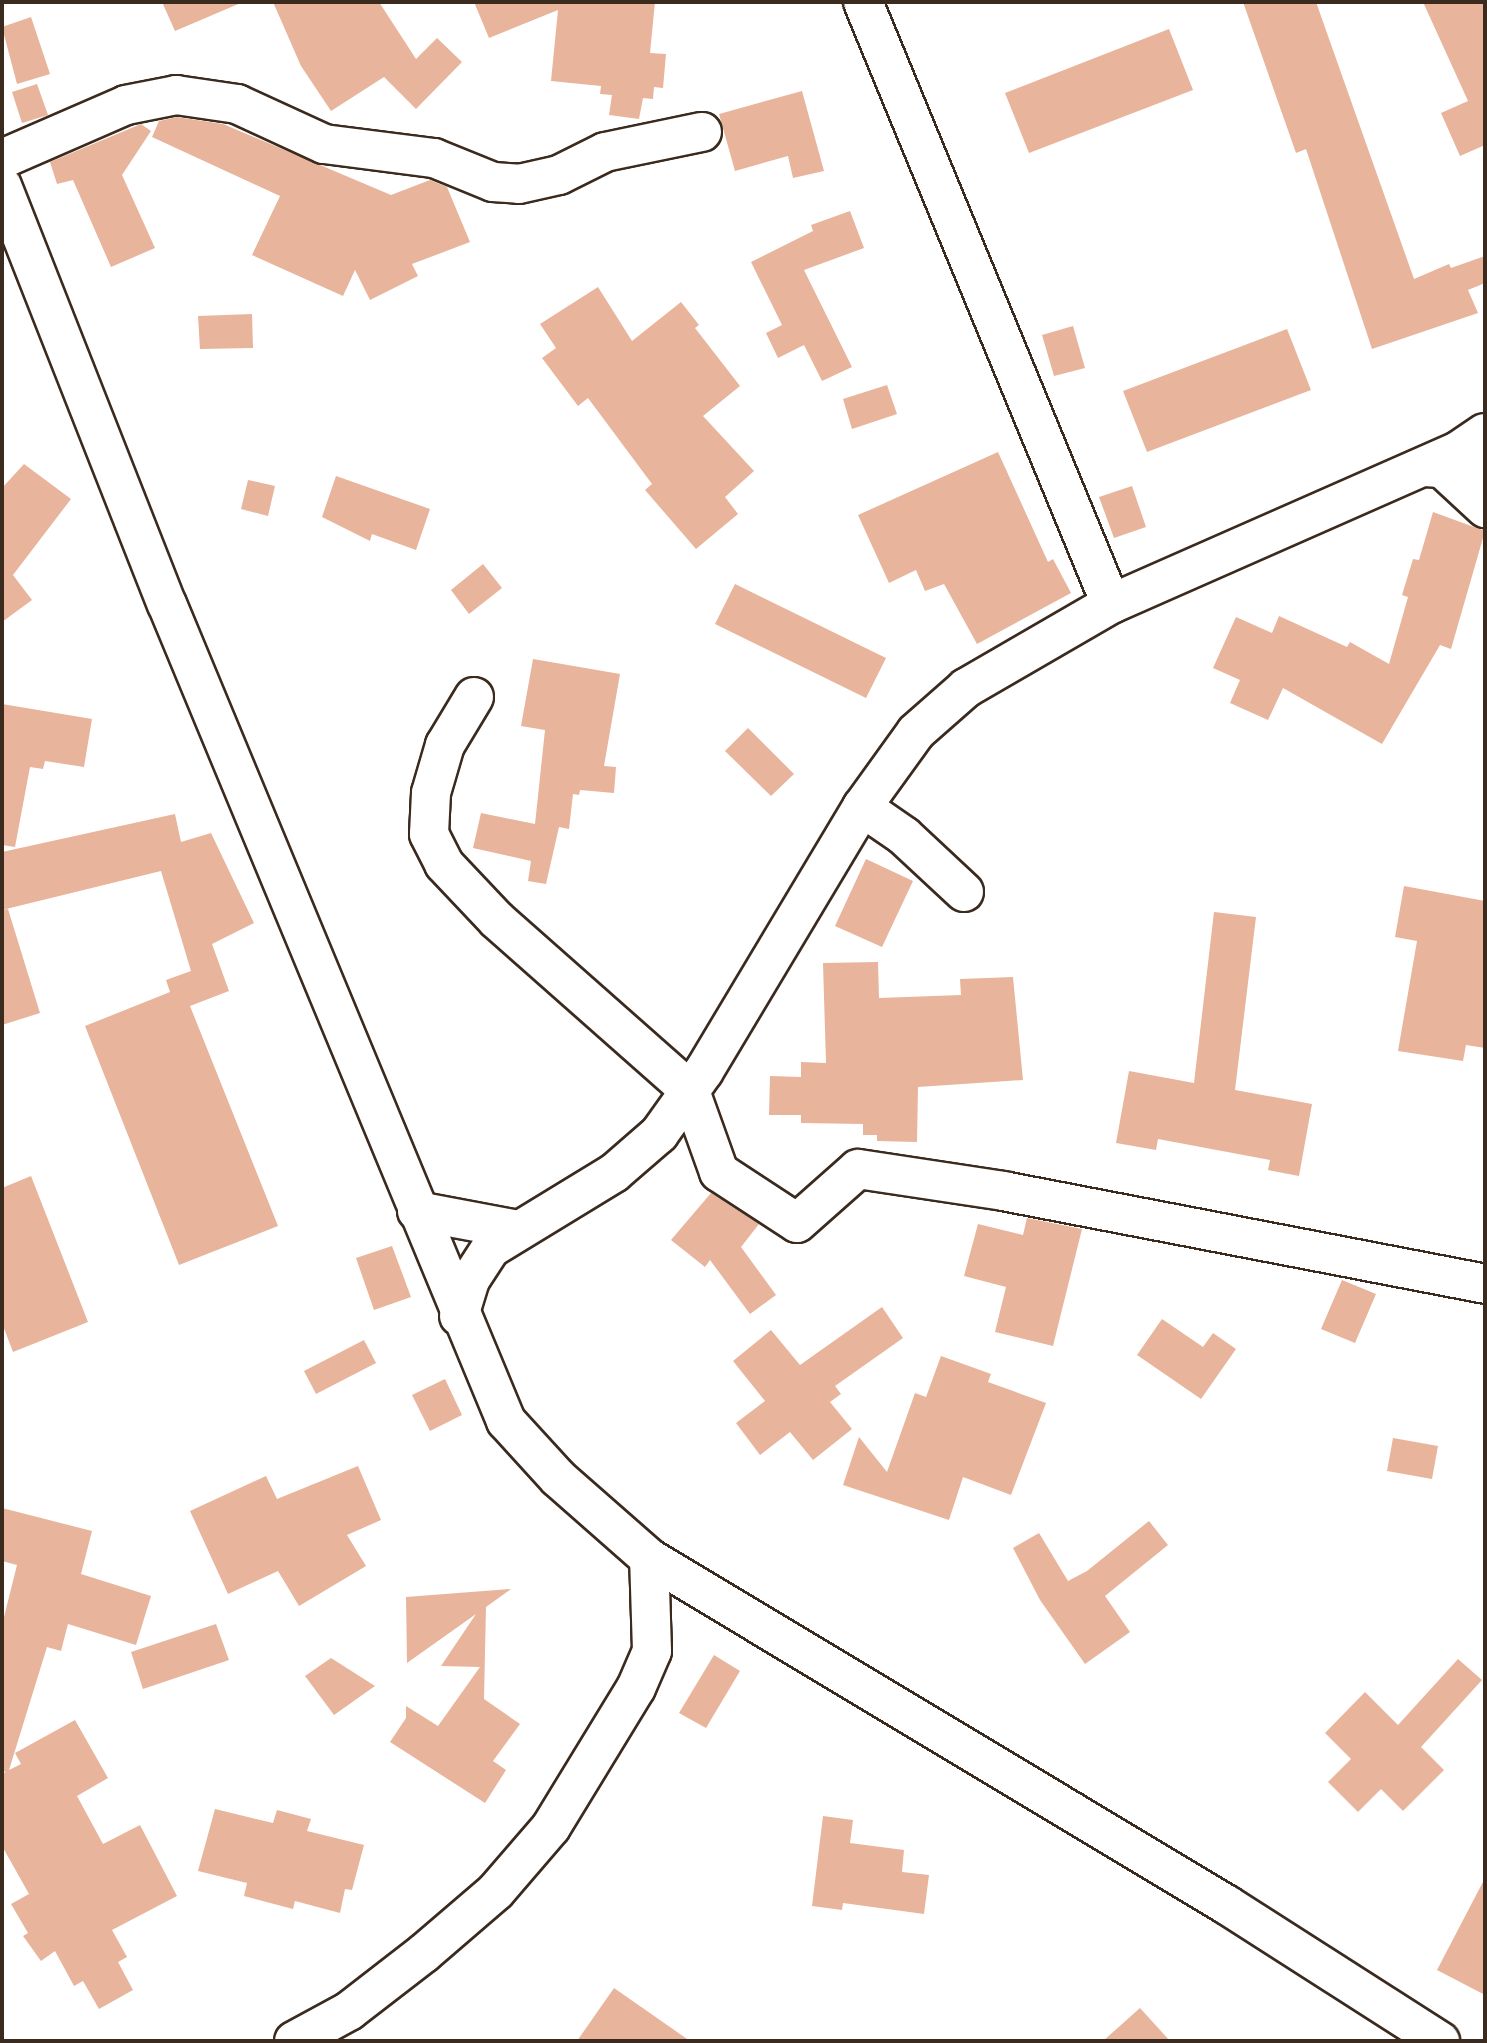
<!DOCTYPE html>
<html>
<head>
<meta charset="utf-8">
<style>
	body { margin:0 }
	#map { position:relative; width:1487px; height:2043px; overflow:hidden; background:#fff; font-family:Itim,sans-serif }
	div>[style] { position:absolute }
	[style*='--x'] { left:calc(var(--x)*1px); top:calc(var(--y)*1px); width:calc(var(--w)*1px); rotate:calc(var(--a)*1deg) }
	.building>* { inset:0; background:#e8b49b }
	.roads { filter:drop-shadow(2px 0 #3b2a1e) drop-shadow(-2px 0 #3b2a1e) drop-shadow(0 2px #3b2a1e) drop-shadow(0 -2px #3b2a1e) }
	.minor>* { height:38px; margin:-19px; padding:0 19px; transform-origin:19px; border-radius:19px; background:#fff }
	span { translate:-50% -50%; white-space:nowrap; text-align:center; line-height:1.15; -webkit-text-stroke:5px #fff; paint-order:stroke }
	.frame { position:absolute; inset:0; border:4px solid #3b2a1e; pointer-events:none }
</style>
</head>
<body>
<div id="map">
	<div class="building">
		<i style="clip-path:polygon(162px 2px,243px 2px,175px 31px)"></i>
		<i style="clip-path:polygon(273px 2px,379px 2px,416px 59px,437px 38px,462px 62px,416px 109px,384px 77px,331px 111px,301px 66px)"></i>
		<i style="clip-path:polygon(474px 2px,655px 2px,650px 53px,666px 54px,663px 88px,654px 87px,653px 99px,643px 98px,639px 119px,609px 115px,612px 95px,600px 94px,601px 86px,551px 81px,558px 10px,489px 38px)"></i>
		<i style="clip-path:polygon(1243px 2px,1316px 2px,1414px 279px,1449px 264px,1451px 268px,1485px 256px,1485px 283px,1468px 290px,1478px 313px,1372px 349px,1306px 149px,1296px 153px)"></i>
		<i style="clip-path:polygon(1423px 2px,1485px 2px,1485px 145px,1460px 156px,1441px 113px,1468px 101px)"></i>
		<i style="clip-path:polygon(31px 17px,50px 74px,17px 84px,2px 27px)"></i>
		<i style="clip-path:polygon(1169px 29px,1193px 90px,1029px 153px,1005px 93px)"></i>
		<i style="clip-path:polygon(37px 84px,48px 115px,22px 123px,12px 92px)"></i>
		<i style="clip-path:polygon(802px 91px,824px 171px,793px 178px,788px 156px,735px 171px,719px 114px)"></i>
		<i style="clip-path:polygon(177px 117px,223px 124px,391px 195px,430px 180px,447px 187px,470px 242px,412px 264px,418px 276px,370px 300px,355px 270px,343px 296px,252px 255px,280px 196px,152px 137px,159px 121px)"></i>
		<i style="clip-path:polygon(141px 124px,151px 131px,122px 175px,155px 248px,111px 267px,73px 180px,57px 184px,50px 162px)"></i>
		<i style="clip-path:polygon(850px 211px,864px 248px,804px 270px,852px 367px,822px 381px,804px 345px,778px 358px,766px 333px,782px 325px,751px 262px,813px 231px,811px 225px)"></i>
		<i style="clip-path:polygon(598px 287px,632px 341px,681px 302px,699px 325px,695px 328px,740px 386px,703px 416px,754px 471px,725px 497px,738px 514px,696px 549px,645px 490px,652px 484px,588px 398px,578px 406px,542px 358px,556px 348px,540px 324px)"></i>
		<i style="clip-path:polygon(252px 314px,253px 348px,200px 349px,198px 316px)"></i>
		<i style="clip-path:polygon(1073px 326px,1085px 368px,1054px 376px,1042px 335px)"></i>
		<i style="clip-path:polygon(1287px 329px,1311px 390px,1147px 452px,1123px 391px)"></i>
		<i style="clip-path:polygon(887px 385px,897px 414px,852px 429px,843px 399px)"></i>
		<i style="clip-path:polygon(998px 452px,1048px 562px,1053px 559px,1071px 593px,977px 644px,944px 584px,925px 591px,916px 570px,889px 583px,858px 515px)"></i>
		<i style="clip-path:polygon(24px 464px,71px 499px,13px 575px,32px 600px,2px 622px,2px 488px)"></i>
		<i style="clip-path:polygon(336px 476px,430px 509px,416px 550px,372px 534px,370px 541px,322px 517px)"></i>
		<i style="clip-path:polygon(248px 480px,275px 486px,268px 516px,241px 509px)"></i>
		<i style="clip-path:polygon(1132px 486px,1146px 527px,1114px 538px,1099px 497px)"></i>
		<i style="clip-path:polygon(1433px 512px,1485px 531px,1451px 649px,1440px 645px,1382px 744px,1283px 688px,1268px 720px,1230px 703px,1240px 680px,1213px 668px,1236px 617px,1272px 633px,1279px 616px,1347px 647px,1350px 642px,1389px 664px,1408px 597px,1402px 595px,1413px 559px,1419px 560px)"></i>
		<i style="clip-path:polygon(483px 564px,502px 588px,469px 614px,451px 590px)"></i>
		<i style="clip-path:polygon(735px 584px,886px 658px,866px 698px,715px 624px)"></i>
		<i style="clip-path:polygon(533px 659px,620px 674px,604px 766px,616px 767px,614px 793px,580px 790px,579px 795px,573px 794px,569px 829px,559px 827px,546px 884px,528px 881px,531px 861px,473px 848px,481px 813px,535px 824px,545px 730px,521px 726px)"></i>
		<i style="clip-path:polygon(2px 704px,92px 719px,84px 767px,45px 761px,43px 769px,30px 767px,15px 847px,2px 845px)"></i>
		<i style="clip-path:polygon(748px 728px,794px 774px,771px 796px,725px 751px)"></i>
		<i style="clip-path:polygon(175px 814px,181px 842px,211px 833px,254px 923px,212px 944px,229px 991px,190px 1006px,278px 1226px,179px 1265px,85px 1026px,170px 992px,166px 980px,191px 971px,161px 871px,2px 910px,2px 852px)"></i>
		<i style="clip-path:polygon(866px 859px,913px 881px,882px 947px,835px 926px)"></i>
		<i style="clip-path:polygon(1404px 886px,1485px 901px,1485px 1048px,1466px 1045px,1463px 1061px,1398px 1051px,1417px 941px,1395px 937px)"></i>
		<i style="clip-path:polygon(8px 909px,40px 1013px,2px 1025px,2px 910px)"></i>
		<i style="clip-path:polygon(1214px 912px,1256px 917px,1235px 1090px,1312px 1104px,1299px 1176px,1268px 1170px,1270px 1160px,1158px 1139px,1156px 1150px,1116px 1143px,1129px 1071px,1194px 1083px)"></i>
		<i style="clip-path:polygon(878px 962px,879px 998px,961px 995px,960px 979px,1013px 977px,1023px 1080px,918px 1087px,917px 1142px,877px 1141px,877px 1135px,863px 1135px,863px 1124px,801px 1123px,801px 1115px,769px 1115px,770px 1076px,801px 1077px,801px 1062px,826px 1063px,823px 963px)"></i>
		<i style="clip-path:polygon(31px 1176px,88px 1322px,13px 1352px,2px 1323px,2px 1188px)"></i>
		<i style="clip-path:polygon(711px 1193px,759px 1224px,741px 1247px,776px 1295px,750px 1314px,710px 1260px,705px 1267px,671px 1240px)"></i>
		<i style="clip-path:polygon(1027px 1218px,1082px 1229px,1053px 1346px,995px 1332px,1006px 1287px,964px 1276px,978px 1224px,1023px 1235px)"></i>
		<i style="clip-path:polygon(392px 1246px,411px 1297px,374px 1310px,356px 1258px)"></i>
		<i style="clip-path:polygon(1342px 1280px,1376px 1294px,1355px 1343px,1321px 1329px)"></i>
		<i style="clip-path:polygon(882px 1307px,903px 1338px,835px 1386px,841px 1394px,830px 1402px,852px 1429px,813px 1460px,790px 1432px,760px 1455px,736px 1423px,765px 1401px,733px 1361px,771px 1330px,800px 1365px)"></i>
		<i style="clip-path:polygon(1162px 1319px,1203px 1347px,1213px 1333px,1236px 1349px,1201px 1399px,1137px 1355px)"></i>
		<i style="clip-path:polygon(364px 1340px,376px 1363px,316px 1394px,304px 1371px)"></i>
		<i style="clip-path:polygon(941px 1356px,991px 1374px,988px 1382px,1046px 1403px,1011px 1495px,963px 1477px,949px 1520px,843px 1485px,859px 1437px,887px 1472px,915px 1393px,926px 1397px)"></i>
		<i style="clip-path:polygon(445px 1379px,462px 1415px,430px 1431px,412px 1395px)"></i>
		<i style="clip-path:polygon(1393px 1438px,1438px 1446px,1432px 1479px,1387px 1471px)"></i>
		<i style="clip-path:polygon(358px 1466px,381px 1520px,347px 1535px,366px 1566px,299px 1606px,278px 1571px,228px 1594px,190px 1511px,266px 1476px,277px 1499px)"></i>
		<i style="clip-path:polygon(2px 1508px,92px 1531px,81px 1574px,151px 1596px,136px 1645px,68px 1624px,61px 1651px,47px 1647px,9px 1770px,21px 1764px,15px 1753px,75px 1720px,108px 1778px,77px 1796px,103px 1844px,140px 1825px,177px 1896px,112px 1930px,127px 1957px,118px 1962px,133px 1990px,99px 2009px,83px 1981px,74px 1986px,55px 1951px,41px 1961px,23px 1936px,28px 1933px,11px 1904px,29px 1894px,2px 1846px,2px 1774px,6px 1772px,2px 1771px,2px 1625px,17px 1565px,2px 1561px)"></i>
		<i style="clip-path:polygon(1149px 1521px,1168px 1545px,1105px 1596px,1130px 1632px,1085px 1664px,1040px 1600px,1013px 1548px,1039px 1533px,1068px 1581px,1087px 1571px)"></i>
		<i style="clip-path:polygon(511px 1589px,486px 1607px,484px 1699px,520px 1724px,493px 1761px,506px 1770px,485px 1803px,390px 1742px,406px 1718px,406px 1706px,438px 1726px,480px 1667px,441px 1666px,476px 1614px,407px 1663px,406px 1597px)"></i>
		<i style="clip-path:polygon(216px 1624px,229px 1660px,143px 1689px,131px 1652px)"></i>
		<i style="clip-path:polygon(714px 1655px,740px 1671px,706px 1728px,679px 1713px)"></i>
		<i style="clip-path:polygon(331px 1658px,375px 1686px,334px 1715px,305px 1676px)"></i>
		<i style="clip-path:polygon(1458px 1659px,1482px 1680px,1421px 1747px,1444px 1770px,1403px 1811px,1381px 1789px,1358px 1812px,1328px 1782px,1351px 1759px,1325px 1733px,1365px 1692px,1398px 1725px)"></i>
		<i style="clip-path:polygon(215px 1809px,273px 1823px,277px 1810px,311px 1819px,307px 1831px,364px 1845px,352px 1890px,345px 1889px,340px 1913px,295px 1901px,293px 1909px,244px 1896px,247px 1883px,198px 1871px)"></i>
		<i style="clip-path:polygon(823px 1816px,853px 1820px,850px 1843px,904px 1850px,902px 1872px,929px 1875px,924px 1914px,843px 1903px,842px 1910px,812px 1906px)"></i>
		<i style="clip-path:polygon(1485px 1878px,1485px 1995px,1437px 1970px)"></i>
		<i style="clip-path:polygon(614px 1988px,690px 2041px,577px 2041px)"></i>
		<i style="clip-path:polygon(1140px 2008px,1170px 2041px,1103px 2041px)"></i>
	</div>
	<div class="roads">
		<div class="minor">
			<i style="--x:863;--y:2;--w:651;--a:67.61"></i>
			<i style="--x:2;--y:159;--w:135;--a:-23.5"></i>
			<i style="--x:126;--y:105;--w:51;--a:-11.3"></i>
			<i style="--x:176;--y:95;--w:62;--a:8.4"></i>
			<i style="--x:237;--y:104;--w:96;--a:24.7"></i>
			<i style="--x:324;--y:144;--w:111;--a:7.3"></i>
			<i style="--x:434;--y:158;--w:64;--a:22.1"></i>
			<i style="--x:493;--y:182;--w:26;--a:4"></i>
			<i style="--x:519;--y:184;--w:41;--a:-12.7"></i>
			<i style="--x:559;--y:175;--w:51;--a:-26.6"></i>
			<i style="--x:605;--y:152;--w:99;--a:-11.7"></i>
			<i style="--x:2;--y:186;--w:449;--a:68.5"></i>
			<i style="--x:167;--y:604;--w:885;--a:67.46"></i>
			<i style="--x:506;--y:1421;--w:77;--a:47.6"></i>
			<i style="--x:558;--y:1478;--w:121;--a:41.3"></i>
			<i style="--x:649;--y:1558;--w:674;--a:30.98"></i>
			<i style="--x:1227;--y:1905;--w:253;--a:32.6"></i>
			<i style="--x:1425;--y:467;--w:60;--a:3.8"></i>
			<i style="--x:1442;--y:468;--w:59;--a:42.9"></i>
			<i style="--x:474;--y:697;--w:56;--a:121.1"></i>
			<i style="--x:445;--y:745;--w:50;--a:106.3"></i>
			<i style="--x:431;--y:793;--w:41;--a:92.8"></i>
			<i style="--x:429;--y:834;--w:34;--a:63"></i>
			<i style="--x:444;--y:864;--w:77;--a:46.6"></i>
			<i style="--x:497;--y:920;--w:258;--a:41.5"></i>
			<i style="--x:690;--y:1091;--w:86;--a:70.3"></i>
			<i style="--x:719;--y:1172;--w:93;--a:33.2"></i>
			<i style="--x:797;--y:1223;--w:81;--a:-41.5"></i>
			<i style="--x:858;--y:1169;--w:147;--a:8.6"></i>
			<i style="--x:1003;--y:1191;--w:491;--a:10.9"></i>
			<i style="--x:862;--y:807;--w:51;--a:34.6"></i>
			<i style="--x:904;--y:836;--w:82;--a:43"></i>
			<i style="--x:417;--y:1211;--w:104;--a:10.6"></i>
			<i style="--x:459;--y:1316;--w:38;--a:-73"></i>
			<i style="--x:470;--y:1280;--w:38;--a:-57"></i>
			<i style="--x:491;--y:1248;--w:144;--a:-31.4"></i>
			<i style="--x:614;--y:1173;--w:60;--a:-40.9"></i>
			<i style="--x:659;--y:1134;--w:77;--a:-54.5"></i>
			<i style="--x:704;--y:1071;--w:308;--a:-59.1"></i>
			<i style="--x:862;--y:807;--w:92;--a:-54.2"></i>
			<i style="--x:916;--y:732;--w:67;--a:-41.3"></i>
			<i style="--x:966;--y:688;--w:168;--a:-30.1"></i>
			<i style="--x:1111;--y:604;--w:379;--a:-23.8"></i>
			<i style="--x:1458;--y:451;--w:32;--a:-34"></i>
			<i style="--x:294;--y:2041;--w:63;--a:-28.6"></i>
			<i style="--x:349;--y:2011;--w:95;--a:-37.7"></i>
			<i style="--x:424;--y:1953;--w:95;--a:-40.7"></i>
			<i style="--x:496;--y:1891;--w:84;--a:-49.3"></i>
			<i style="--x:551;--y:1827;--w:163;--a:-58.6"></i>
			<i style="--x:636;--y:1688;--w:40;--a:-66.6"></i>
			<i style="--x:652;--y:1651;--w:93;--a:-91.8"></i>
		</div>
	</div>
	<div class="frame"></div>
</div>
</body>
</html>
